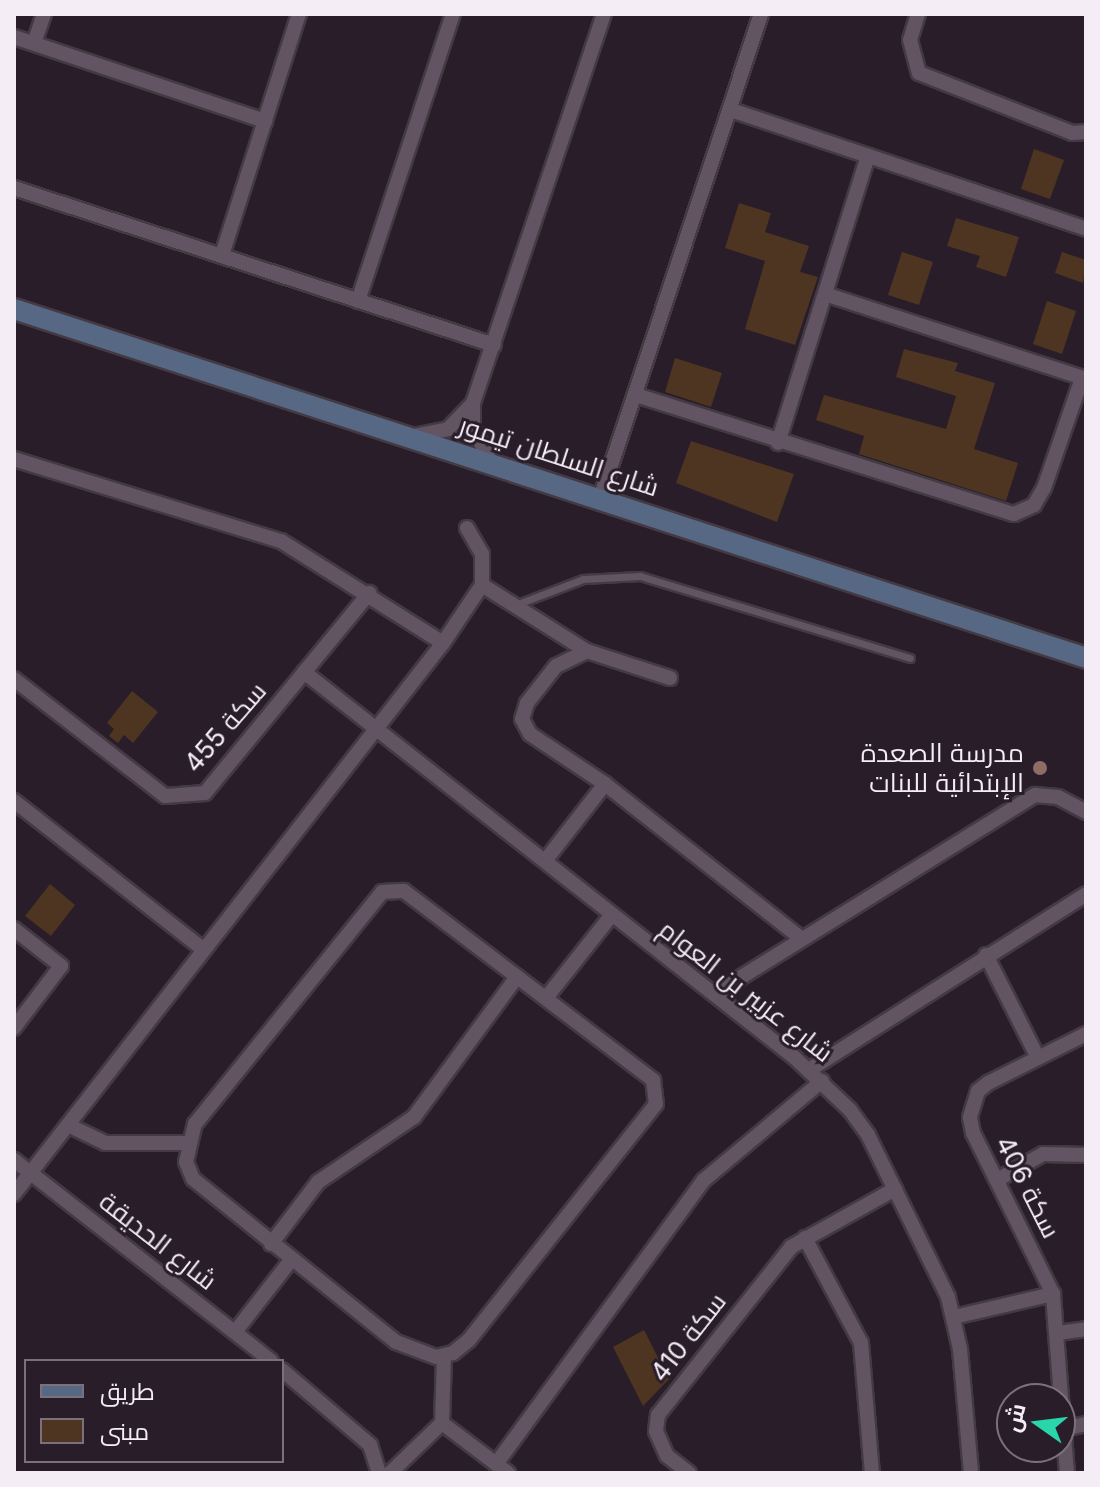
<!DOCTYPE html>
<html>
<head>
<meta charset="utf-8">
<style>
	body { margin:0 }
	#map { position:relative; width:1100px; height:1487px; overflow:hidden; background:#291d2a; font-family:Inter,Cairo,sans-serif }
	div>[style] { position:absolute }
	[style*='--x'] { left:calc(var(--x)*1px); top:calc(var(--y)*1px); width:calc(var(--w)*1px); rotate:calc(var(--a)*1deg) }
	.building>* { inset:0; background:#4e3521 }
	.roads { filter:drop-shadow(2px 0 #433a44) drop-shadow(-2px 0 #433a44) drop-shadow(0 2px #433a44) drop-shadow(0 -2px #433a44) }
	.service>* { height:7px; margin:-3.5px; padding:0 3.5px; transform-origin:3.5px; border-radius:3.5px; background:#625463 }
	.minor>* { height:14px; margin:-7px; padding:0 7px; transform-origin:7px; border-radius:7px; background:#625463 }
	.secondary>* { height:20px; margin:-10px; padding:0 10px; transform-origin:10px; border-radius:10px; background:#576885 }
	.dots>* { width:22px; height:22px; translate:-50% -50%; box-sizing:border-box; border:4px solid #291d2a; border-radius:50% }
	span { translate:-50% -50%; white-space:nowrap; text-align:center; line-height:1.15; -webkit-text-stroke:6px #291d2a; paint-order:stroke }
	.street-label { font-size:26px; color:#f5edf6 }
	.poi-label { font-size:26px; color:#f5edf6 }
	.right { translate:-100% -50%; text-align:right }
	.frame { position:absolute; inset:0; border:16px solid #f5edf6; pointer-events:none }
	.legend { position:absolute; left:24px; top:1359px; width:260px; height:104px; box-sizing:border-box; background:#291d2a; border:2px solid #7b707c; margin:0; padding:10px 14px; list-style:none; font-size:24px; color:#f5edf6 }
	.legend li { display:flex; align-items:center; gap:16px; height:40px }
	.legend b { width:40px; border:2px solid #7b707c }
	.north { position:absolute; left:996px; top:1383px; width:80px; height:80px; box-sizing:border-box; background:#291d2a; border:2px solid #7b707c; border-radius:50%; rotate:284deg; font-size:22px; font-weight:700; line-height:32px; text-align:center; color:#f5edf6 }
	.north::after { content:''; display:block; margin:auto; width:28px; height:36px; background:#2ad5ac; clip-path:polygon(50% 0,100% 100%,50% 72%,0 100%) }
</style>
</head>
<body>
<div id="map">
	<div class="building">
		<i style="clip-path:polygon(1034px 149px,1064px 160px,1050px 199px,1021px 189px)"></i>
		<i style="clip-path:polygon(739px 203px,771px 213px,765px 232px,809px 246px,800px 272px,818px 277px,795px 345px,745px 329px,765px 261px,725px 248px)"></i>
		<i style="clip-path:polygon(956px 218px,1019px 237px,1006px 277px,976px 267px,980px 256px,947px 246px)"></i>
		<i style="clip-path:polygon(902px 252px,933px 262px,919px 305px,888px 295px)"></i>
		<i style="clip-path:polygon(1062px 252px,1086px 260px,1083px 283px,1055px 273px)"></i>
		<i style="clip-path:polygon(1047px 301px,1076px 311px,1062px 354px,1033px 344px)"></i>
		<i style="clip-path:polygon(904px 349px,958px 363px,955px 371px,995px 383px,974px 449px,1018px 463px,1006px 501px,859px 454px,864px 436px,816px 420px,824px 395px,946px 429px,956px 396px,896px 377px)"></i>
		<i style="clip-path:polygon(675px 358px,722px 373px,711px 407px,665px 392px)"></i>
		<i style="clip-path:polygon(691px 441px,794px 474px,777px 522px,676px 483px)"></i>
		<i style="clip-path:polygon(132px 691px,158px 712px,133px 743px,124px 735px,118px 743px,109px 736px,114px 729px,107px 723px)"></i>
		<i style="clip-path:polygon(50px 884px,75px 905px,51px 936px,25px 916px)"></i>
		<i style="clip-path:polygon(644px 1330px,669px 1379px,643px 1406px,613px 1347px)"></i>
	</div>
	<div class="roads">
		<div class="service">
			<i style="--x:515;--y:605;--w:73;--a:-20.9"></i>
			<i style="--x:583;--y:579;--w:57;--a:-3"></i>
			<i style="--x:640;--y:576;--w:282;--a:16.9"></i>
		</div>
		<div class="minor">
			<i style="--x:918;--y:14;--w:27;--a:107"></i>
			<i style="--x:910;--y:40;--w:34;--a:75"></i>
			<i style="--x:919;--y:73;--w:164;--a:21.4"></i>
			<i style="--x:1072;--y:133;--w:14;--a:-4"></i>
			<i style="--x:14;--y:37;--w:265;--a:18.5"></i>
			<i style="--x:34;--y:43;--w:31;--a:-71"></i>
			<i style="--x:731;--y:110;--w:374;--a:18.5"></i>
			<i style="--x:14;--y:188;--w:505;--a:18.11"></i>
			<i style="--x:222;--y:255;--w:253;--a:-72.3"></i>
			<i style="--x:825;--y:294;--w:274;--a:18"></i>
			<i style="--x:358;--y:301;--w:302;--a:-71.7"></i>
			<i style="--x:636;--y:395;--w:396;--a:17.5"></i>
			<i style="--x:1014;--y:514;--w:22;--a:-24"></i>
			<i style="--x:1034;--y:505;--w:20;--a:-60"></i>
			<i style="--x:1044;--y:488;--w:116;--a:-70.9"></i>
			<i style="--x:473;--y:403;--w:25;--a:90"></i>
			<i style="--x:473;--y:428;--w:36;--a:62"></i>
			<i style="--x:413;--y:436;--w:36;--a:-11"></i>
			<i style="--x:448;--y:429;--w:36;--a:-46"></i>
			<i style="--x:473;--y:403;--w:410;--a:-71.4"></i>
			<i style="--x:778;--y:443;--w:301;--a:-72.6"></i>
			<i style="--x:14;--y:459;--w:279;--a:17.1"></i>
			<i style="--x:281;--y:541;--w:191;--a:32.2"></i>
			<i style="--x:601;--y:496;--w:508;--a:-71.64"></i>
			<i style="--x:482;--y:585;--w:124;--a:32.2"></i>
			<i style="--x:304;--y:672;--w:623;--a:38.16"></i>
			<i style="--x:794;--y:1057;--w:77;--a:43.4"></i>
			<i style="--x:850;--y:1110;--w:31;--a:54"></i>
			<i style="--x:868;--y:1135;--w:181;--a:63.7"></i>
			<i style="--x:948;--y:1297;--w:53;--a:77"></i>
			<i style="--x:960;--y:1349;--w:124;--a:84.9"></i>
			<i style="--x:670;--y:678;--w:87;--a:-162"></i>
			<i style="--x:587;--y:651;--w:34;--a:154"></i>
			<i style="--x:556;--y:666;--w:47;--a:128.1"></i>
			<i style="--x:527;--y:703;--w:17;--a:107"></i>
			<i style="--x:522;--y:719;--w:17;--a:62"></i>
			<i style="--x:530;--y:734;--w:90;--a:33.7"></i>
			<i style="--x:605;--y:784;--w:251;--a:38.2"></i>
			<i style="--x:14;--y:679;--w:191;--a:37.8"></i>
			<i style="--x:165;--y:796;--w:40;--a:-4.3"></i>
			<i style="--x:205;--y:793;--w:259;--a:-50.6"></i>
			<i style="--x:14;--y:801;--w:241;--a:38.1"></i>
			<i style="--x:545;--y:861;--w:98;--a:-52.1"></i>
			<i style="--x:404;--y:891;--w:313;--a:37.2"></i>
			<i style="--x:653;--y:1080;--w:24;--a:83"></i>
			<i style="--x:656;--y:1104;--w:301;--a:128.4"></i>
			<i style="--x:469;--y:1340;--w:21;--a:141"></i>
			<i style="--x:453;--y:1353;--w:17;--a:167"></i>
			<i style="--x:436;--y:1357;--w:43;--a:-159.4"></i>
			<i style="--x:396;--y:1342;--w:260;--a:-141.2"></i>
			<i style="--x:193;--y:1179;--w:18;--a:-112"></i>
			<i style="--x:186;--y:1162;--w:39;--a:-77"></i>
			<i style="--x:195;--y:1124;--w:298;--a:-51.1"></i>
			<i style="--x:382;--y:892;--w:22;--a:-3"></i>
			<i style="--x:14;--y:929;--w:60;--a:38.2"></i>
			<i style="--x:61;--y:966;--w:78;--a:127.2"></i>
			<i style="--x:986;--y:955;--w:115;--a:63.2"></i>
			<i style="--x:714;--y:994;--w:378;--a:-31.8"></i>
			<i style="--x:1035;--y:795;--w:23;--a:5"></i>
			<i style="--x:1058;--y:797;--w:32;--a:28"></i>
			<i style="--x:546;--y:998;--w:105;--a:-51.6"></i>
			<i style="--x:809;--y:1070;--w:328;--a:-32.4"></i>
			<i style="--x:68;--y:1125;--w:41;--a:25.9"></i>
			<i style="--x:105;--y:1143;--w:82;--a:0"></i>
			<i style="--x:14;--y:1160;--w:326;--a:38"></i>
			<i style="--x:997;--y:1180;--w:53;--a:-29.5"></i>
			<i style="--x:1043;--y:1154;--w:43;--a:1.3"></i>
			<i style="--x:14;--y:1194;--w:698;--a:-52.1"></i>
			<i style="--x:443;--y:643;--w:70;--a:-56.1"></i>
			<i style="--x:482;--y:585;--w:31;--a:-90"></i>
			<i style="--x:482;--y:554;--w:30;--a:-120"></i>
			<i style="--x:805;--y:1238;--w:119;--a:61.9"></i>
			<i style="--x:861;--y:1343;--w:130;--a:85.2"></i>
			<i style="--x:271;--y:1244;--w:78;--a:-52.8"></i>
			<i style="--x:318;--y:1182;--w:116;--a:-34.1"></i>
			<i style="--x:414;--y:1117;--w:174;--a:-53.7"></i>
			<i style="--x:954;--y:1317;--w:102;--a:-13.1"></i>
			<i style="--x:235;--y:1332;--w:91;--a:-52.1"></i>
			<i style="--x:1058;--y:1333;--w:28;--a:-8"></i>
			<i style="--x:282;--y:1370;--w:116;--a:40.4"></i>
			<i style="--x:370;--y:1445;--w:29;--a:72"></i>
			<i style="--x:442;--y:1423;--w:83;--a:37.1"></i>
			<i style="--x:1064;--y:1429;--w:23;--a:-13"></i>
			<i style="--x:496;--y:1464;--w:352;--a:-53.8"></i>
			<i style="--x:704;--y:1180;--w:154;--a:-40"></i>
			<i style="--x:390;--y:1473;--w:72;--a:-43.9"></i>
			<i style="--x:442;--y:1423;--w:67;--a:-88.3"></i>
			<i style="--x:689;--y:1473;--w:28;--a:-142"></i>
			<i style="--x:667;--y:1456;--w:27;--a:-114"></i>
			<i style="--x:656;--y:1431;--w:16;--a:-83"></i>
			<i style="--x:658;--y:1415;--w:214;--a:-51.6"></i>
			<i style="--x:791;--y:1247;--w:119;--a:-29.1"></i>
			<i style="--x:1067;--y:1473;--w:180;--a:-94.5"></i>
			<i style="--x:1053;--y:1294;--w:180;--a:-116.4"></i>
			<i style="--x:973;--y:1133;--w:16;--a:-101"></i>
			<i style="--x:970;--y:1117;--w:27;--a:-73"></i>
			<i style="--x:978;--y:1091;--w:13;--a:-39"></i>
			<i style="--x:988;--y:1083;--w:110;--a:-26.6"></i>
		</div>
		<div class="secondary">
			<i style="--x:14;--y:309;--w:1127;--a:18.03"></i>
		</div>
	</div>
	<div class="dots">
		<i style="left:1040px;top:768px;background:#8d6e63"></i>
	</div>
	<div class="street-label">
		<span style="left:559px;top:456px;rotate:18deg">شارع السلطان تيمور</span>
		<span style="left:225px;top:727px;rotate:-49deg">سكة 455</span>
		<span style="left:746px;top:991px;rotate:38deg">شارع عزبير بن العوام</span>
		<span style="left:1028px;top:1187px;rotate:63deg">سكة 406</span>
		<span style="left:158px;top:1241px;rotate:38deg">شارع الحديقة</span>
		<span style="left:688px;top:1337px;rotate:-52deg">سكة 410</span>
	</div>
	<div class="poi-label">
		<span class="right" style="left:1024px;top:768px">مدرسة الصعدة<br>الإبتدائية للبنات</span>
	</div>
	<div class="frame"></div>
	<ul class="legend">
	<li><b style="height:10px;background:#576885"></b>طريق</li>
	<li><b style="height:22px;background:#4e3521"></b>مبنى</li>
	</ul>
	<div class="north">ش</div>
</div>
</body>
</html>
